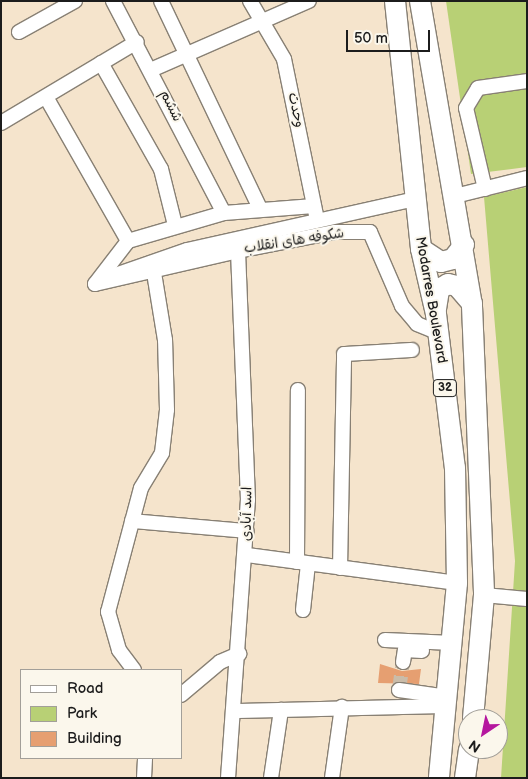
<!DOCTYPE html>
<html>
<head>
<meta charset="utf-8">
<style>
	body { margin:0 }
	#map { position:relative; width:528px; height:779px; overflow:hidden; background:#f5e4cc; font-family:"Balsamiq Sans","Playpen Sans Arabic",sans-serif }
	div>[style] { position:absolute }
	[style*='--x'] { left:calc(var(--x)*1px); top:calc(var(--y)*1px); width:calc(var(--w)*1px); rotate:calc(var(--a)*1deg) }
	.green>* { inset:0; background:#b8d075 }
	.building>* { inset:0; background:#e69f71 }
	.minor-tunnel>* { height:14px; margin-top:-7px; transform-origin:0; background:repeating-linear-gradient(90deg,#cabca9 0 14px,transparent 0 21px) }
	.roads { filter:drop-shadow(1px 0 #888074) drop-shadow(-1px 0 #888074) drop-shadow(0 1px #888074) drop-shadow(0 -1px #888074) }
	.minor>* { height:14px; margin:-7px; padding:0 7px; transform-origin:7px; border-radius:7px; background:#fff }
	.highway>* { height:20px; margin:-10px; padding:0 10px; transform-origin:10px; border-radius:10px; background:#fff }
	span { translate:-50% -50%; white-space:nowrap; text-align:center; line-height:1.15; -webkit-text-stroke:4px #fbf7ec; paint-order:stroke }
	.shield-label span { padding:1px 4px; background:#fbf7ec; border:1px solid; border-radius:4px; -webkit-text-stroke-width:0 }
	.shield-label { font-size:12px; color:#1c1c1c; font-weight:700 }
	.street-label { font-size:14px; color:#1c1c1c }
	.frame { position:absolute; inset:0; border:2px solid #1c1c1c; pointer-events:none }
	.legend { position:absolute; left:20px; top:669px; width:162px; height:90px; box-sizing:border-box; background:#fbf7ec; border:1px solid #a29f99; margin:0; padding:6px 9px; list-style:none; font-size:15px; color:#1c1c1c }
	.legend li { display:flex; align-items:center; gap:10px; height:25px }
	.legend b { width:25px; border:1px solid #a29f99 }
	.north { position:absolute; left:458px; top:709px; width:50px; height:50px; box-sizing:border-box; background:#fbf7ec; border:1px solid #a29f99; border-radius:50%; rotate:214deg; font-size:14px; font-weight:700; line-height:20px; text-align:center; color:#1c1c1c }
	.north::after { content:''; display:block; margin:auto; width:18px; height:22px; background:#b5179e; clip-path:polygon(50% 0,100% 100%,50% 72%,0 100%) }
	.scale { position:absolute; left:346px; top:30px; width:84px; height:22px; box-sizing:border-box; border:2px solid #1c1c1c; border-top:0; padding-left:6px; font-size:15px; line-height:18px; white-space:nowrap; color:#1c1c1c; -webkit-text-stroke:4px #fbf7ec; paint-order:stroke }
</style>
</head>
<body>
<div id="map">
	<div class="green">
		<i style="clip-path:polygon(446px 1px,527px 1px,527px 167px,471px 174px)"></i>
		<i style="clip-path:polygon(527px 187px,527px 778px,501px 778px,515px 561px,484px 197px)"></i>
	</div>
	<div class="building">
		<i style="clip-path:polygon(380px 664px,402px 671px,421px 669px,419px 684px,378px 683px)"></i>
	</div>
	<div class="minor-tunnel">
		<i style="--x:399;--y:690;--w:28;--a:-82"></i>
	</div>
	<div class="roads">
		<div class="minor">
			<i style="--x:113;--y:1;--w:239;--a:62.4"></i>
			<i style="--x:161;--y:1;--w:230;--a:64.5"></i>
			<i style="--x:250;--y:1;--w:67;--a:59.6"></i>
			<i style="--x:284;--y:59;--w:159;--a:78.4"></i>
			<i style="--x:19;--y:32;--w:64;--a:-29"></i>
			<i style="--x:101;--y:63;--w:122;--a:60.5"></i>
			<i style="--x:161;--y:169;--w:58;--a:76"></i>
			<i style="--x:153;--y:69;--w:170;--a:-23.6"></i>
			<i style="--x:46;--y:97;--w:166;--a:60.3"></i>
			<i style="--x:1;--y:123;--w:158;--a:-30.8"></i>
			<i style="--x:485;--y:189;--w:83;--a:-103.2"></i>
			<i style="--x:466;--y:108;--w:23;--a:-59"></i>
			<i style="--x:478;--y:88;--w:49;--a:-8.1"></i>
			<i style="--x:455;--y:196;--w:74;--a:-14"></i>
			<i style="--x:112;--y:276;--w:79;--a:-19.1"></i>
			<i style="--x:187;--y:250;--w:235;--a:-12.6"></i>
			<i style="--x:95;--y:284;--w:147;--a:-13"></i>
			<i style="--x:238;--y:251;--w:99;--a:-11.1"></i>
			<i style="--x:335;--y:232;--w:35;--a:0"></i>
			<i style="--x:370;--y:232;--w:81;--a:66.6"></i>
			<i style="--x:402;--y:306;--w:23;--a:50"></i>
			<i style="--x:417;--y:324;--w:24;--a:22"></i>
			<i style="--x:95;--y:284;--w:54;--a:-52.5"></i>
			<i style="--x:128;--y:241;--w:100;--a:-16.3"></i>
			<i style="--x:224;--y:213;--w:90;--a:-4.4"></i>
			<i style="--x:132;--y:521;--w:115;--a:5"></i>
			<i style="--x:247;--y:555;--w:212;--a:7.6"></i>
			<i style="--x:297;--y:562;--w:172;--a:-89.7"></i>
			<i style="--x:340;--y:568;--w:214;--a:-88.9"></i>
			<i style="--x:344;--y:354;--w:68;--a:-3.4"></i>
			<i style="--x:484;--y:595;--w:43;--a:5.3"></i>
			<i style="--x:303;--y:610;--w:46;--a:-83.8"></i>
			<i style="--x:385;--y:640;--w:68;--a:2.5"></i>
			<i style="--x:403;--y:662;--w:12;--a:-81"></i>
			<i style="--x:405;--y:650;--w:17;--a:3"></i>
			<i style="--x:134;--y:670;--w:25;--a:-127"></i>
			<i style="--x:119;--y:650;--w:40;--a:-106"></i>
			<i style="--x:108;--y:612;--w:128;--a:-75.1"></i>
			<i style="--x:141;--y:488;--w:41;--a:-59"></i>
			<i style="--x:162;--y:453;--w:43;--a:-83.4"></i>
			<i style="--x:167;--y:410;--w:70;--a:-91.6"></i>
			<i style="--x:165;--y:340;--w:68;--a:-99.3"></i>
			<i style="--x:399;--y:690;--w:49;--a:8.1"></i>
			<i style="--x:181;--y:695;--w:51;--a:-40.2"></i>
			<i style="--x:220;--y:662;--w:21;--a:-23"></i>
			<i style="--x:235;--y:711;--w:212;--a:-1.4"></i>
			<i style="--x:144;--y:778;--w:20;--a:-87"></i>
			<i style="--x:228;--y:778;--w:279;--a:-85.9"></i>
			<i style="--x:248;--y:500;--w:249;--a:-92.3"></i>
			<i style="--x:271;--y:778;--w:69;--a:-81.6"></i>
			<i style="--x:332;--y:778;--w:72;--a:-82"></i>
		</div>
		<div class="highway">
			<i style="--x:395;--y:1;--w:249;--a:84"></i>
			<i style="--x:421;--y:249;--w:67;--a:77"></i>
			<i style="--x:436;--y:314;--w:155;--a:83"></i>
			<i style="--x:455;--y:468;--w:115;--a:89"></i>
			<i style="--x:457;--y:583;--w:196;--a:95.3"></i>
			<i style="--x:420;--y:1;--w:309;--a:80.3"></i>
			<i style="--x:472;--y:306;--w:289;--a:87.6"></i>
			<i style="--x:484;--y:595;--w:124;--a:95.1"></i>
			<i style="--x:421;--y:249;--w:24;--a:33"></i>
			<i style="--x:441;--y:262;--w:12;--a:-14"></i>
			<i style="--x:453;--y:259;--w:18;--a:-52"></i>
			<i style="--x:436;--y:309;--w:20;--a:-81"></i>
			<i style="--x:439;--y:289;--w:10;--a:-29"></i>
			<i style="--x:448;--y:284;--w:9;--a:13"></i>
			<i style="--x:457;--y:286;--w:23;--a:49"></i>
			<i style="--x:465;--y:778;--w:29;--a:-82"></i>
		</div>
	</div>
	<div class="shield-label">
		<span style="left:445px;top:388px">32</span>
	</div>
	<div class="street-label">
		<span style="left:171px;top:106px;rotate:64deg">ششم</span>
		<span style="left:296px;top:110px;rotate:78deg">وحدت</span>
		<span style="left:294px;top:241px;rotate:-9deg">شکوفه های انقلاب</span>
		<span style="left:431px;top:300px;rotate:80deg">Modarres Boulevard</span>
		<span style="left:247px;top:514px;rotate:-89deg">اسد آبادی</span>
	</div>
	<div class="frame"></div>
	<ul class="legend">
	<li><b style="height:6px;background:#fff"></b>Road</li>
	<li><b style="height:14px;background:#b8d075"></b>Park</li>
	<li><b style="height:14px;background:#e69f71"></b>Building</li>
	</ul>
	<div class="north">N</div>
	<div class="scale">50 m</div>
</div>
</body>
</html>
